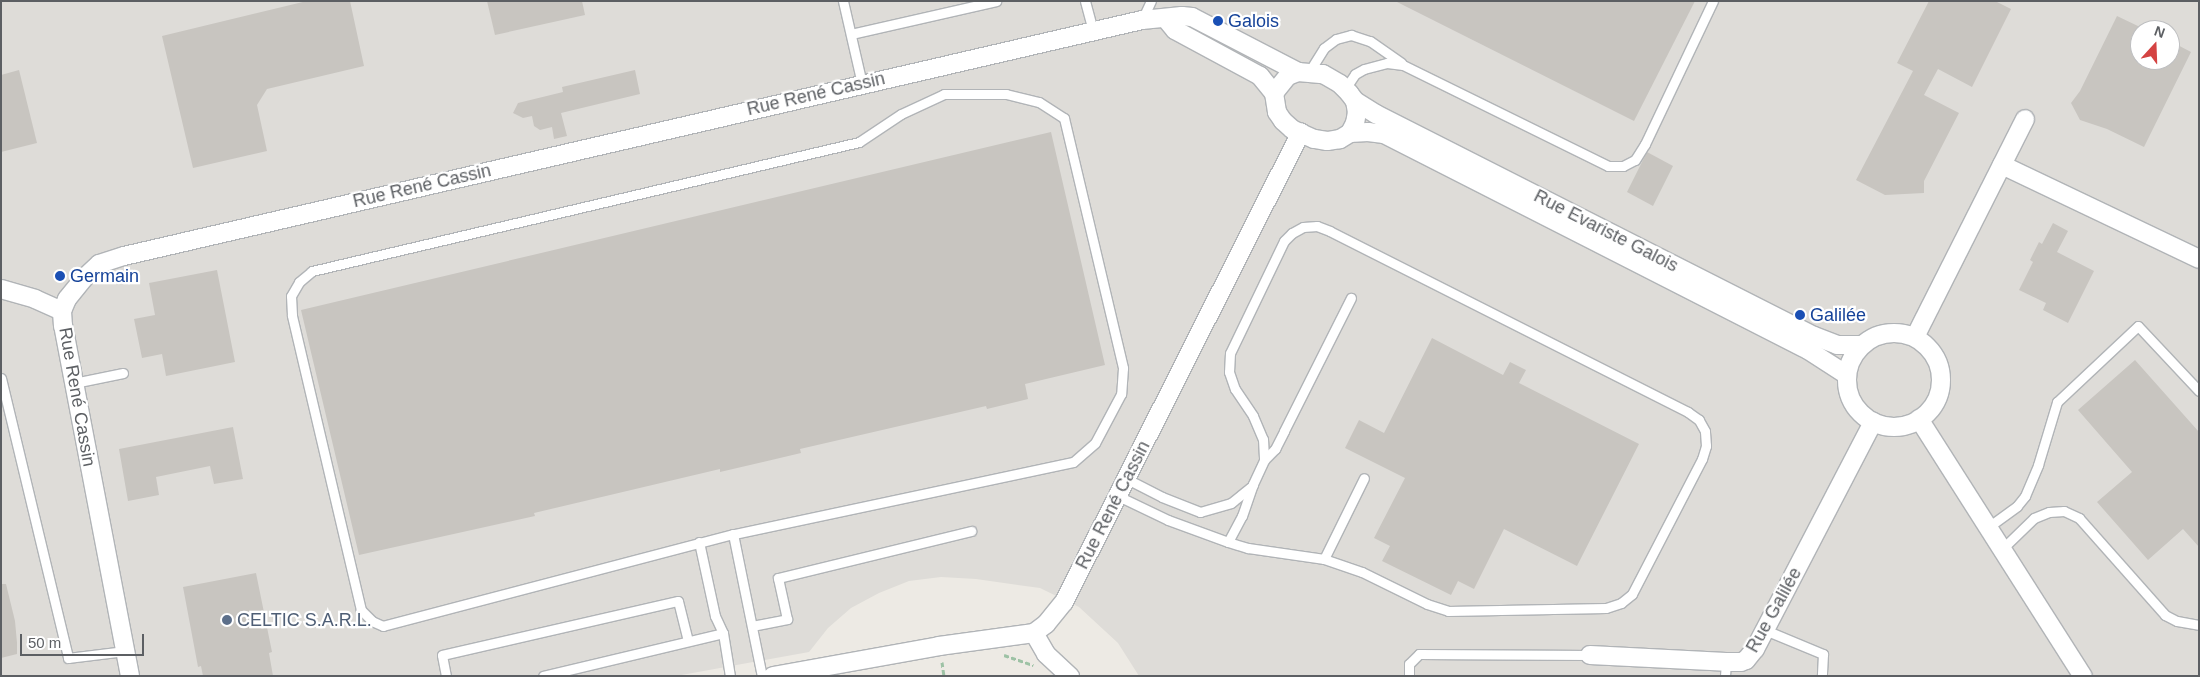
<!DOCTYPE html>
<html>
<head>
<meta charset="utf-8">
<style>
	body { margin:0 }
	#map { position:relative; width:2200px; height:677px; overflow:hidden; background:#edeae4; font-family:Helvetica,sans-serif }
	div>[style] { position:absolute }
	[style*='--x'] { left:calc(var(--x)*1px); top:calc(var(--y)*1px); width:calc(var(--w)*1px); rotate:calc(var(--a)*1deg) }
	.industrial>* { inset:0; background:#dedcd8 }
	.building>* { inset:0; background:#c8c5c0 }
	.path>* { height:3px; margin-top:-1.5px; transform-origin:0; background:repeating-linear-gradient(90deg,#9dc2a5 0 5px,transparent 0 7.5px) }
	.roads { filter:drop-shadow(1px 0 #b1b4b7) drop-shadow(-1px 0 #b1b4b7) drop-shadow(0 1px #b1b4b7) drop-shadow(0 -1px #b1b4b7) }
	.lane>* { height:9px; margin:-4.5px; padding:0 4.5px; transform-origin:4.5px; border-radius:4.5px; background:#fff }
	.street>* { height:18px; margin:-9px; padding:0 9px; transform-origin:9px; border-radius:9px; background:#fff }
	.street>.ring { margin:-9px; padding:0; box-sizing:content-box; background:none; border:18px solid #fff; border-radius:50% }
	.dots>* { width:14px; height:14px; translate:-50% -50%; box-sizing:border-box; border:2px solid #fff; border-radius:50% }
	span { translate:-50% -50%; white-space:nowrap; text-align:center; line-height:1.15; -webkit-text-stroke:4.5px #fff; paint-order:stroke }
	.transit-label { font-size:18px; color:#164399 }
	.left { translate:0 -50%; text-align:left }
	.street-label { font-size:18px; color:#5c5f63 }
	.service-label { font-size:18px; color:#4e5e75 }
	.frame { position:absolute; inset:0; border:2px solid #5c5f63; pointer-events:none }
	.north { position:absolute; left:2130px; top:20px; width:50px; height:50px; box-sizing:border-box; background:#fff; border:1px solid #bebfc1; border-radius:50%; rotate:20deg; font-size:14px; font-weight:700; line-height:20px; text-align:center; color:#5c5f63 }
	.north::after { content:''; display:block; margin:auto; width:18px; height:22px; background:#d44342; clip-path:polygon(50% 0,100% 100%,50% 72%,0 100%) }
	.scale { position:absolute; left:20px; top:634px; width:124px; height:22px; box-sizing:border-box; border:2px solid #5c5f63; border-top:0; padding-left:6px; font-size:15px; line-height:18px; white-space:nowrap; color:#5c5f63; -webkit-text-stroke:4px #fff; paint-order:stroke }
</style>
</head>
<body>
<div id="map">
	<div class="industrial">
		<i style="clip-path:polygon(evenodd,1px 1px,2199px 1px,2199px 676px,1139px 676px,1118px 643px,1079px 607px,1040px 588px,976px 579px,941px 577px,909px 581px,879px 593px,851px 608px,828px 628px,809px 652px,676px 676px,1px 676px,1px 1px,2140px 30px,2170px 30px,2170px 60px,2140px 60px,2140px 30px)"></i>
	</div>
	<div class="building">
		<i style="clip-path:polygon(307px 1px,350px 1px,364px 66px,267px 89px,257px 105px,267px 151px,193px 168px,162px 36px)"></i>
		<i style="clip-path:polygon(487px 1px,582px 1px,585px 15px,495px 35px)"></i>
		<i style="clip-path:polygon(1395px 1px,1695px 1px,1634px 121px)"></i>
		<i style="clip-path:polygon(1929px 1px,1995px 1px,2011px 9px,1972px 87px,1938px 69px,1924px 95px,1959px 113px,1924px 181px,1924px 193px,1885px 195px,1856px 180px,1913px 71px,1897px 63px)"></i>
		<i style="clip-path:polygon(2117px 16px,2140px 27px,2140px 60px,2170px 60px,2170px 41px,2191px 52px,2144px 147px,2107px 129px,2080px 120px,2071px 103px,2080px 91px)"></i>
		<i style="clip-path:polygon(19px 70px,37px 143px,1px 152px,1px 75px)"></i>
		<i style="clip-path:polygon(635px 70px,640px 94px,561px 113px,567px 136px,554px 139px,552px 127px,540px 130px,534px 126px,532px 116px,523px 118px,513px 113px,518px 103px,563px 92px,562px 87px)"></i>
		<i style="clip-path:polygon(1051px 132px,1105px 365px,1025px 384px,1028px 399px,987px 409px,986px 406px,800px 449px,801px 453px,720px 472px,720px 469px,534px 513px,535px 516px,359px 555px,301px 310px)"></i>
		<i style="clip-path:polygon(1647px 152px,1673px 166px,1653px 206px,1627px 192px)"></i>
		<i style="clip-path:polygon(2053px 223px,2068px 231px,2057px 252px,2094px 271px,2068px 323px,2043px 310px,2046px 303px,2019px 290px,2033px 262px,2030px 260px,2039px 242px,2042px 244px)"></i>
		<i style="clip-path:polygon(217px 270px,235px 362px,166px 376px,162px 354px,142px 358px,134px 319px,155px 315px,149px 283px)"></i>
		<i style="clip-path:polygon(1432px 338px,1503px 375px,1510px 362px,1526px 370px,1519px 383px,1639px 444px,1577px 566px,1504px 529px,1474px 589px,1458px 581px,1451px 595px,1382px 561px,1390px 546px,1374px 538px,1405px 478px,1345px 448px,1359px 420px,1384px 433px)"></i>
		<i style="clip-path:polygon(2135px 360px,2199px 432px,2199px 547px,2183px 529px,2148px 560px,2097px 502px,2132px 472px,2078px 410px)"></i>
		<i style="clip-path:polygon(233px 427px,243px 479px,214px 484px,210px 466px,156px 477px,159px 495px,128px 501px,119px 449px)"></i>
		<i style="clip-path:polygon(256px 573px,272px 652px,269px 653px,273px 676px,203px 676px,201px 666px,198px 667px,183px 587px)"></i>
		<i style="clip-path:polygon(1px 584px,6px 584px,15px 621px,17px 643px,17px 654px,1px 658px)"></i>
	</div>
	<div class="path">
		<i style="--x:1004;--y:655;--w:31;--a:19"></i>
		<i style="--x:942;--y:662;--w:14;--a:82"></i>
	</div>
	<div class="roads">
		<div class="lane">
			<i style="--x:843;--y:1;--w:85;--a:77.1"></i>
			<i style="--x:1085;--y:1;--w:30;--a:75"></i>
			<i style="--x:1142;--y:20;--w:21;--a:-65"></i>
			<i style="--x:851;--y:34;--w:149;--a:-12.8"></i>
			<i style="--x:1309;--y:72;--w:28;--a:-58"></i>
			<i style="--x:1324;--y:48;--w:15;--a:-37"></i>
			<i style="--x:1336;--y:39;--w:16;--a:-15"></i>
			<i style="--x:1351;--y:35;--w:20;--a:18"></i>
			<i style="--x:1370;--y:41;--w:38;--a:35"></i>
			<i style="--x:1345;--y:89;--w:18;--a:-56"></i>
			<i style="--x:1355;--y:74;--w:10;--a:-29"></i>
			<i style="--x:1364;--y:69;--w:24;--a:-15"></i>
			<i style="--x:1387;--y:63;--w:16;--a:7"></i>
			<i style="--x:1403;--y:65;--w:229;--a:26.2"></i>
			<i style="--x:1608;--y:166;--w:15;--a:0"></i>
			<i style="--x:1623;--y:166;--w:13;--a:-27"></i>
			<i style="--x:1635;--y:160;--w:19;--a:-58"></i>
			<i style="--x:1645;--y:144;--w:158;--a:-64.6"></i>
			<i style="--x:944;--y:94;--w:62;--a:0"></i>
			<i style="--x:1006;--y:94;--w:34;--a:14"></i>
			<i style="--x:1039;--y:102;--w:30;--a:33"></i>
			<i style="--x:1064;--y:118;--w:257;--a:76.7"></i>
			<i style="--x:1123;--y:368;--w:26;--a:94"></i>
			<i style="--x:1121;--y:394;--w:55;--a:118"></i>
			<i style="--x:1095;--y:443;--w:29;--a:139"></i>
			<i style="--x:1073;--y:462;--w:348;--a:168"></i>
			<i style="--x:733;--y:534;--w:362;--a:165.3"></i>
			<i style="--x:383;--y:626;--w:12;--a:-156"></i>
			<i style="--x:372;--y:621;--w:16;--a:-135"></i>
			<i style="--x:361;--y:610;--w:303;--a:-103.2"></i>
			<i style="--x:292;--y:315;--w:19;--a:-93"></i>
			<i style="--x:291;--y:296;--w:16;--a:-60"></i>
			<i style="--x:299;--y:282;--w:17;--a:-40"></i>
			<i style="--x:312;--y:271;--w:562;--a:-13.27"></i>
			<i style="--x:859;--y:142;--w:50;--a:-33.7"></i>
			<i style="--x:901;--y:114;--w:47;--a:-24.9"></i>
			<i style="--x:1;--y:378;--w:288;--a:76.5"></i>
			<i style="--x:68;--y:658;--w:57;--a:-7"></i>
			<i style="--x:74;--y:383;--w:50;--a:-11.5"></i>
			<i style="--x:1127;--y:479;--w:39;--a:27"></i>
			<i style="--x:1162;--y:497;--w:41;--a:21.5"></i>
			<i style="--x:1200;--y:512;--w:32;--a:-16"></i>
			<i style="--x:1231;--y:503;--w:28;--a:-39"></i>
			<i style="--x:1118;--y:496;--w:55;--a:25.6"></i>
			<i style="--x:1168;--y:520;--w:64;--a:20.1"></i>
			<i style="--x:1228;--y:542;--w:21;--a:17"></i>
			<i style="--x:1248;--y:548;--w:77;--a:8.2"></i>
			<i style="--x:1324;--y:559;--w:40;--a:18.9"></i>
			<i style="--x:1362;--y:572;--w:72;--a:26.2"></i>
			<i style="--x:1427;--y:604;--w:22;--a:18"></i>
			<i style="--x:1448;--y:611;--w:158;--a:-1.1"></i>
			<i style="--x:1606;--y:608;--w:16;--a:-18"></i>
			<i style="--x:1621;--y:603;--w:14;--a:-39"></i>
			<i style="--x:1632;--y:594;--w:152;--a:-62.6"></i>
			<i style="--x:1702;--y:459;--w:14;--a:-73"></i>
			<i style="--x:1706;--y:446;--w:15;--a:-94"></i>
			<i style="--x:1705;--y:431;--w:13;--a:-119"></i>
			<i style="--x:1699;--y:420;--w:14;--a:-144"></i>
			<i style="--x:1688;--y:412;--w:401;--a:-153.2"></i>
			<i style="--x:1330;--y:231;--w:14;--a:-159"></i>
			<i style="--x:1317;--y:226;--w:14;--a:176"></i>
			<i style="--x:1303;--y:227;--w:13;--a:151"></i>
			<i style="--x:1292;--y:233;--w:11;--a:135"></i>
			<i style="--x:1284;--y:241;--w:124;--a:115.7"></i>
			<i style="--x:1230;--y:353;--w:19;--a:93"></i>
			<i style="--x:1229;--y:372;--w:18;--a:71"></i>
			<i style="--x:1235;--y:389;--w:32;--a:56"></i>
			<i style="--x:1253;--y:416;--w:25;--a:67"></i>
			<i style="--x:1263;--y:439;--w:21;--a:87"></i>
			<i style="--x:1987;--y:528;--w:37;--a:-36"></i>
			<i style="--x:2017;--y:506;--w:13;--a:-51"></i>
			<i style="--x:2025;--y:496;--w:34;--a:-67"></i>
			<i style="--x:2038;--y:465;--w:66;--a:-73.2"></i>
			<i style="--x:2057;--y:402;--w:111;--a:-43.2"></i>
			<i style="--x:2138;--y:326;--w:89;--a:46.8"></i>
			<i style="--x:733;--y:534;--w:145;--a:78.5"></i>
			<i style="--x:699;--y:542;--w:76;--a:77.8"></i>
			<i style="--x:715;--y:616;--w:19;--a:65"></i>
			<i style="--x:723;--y:633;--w:44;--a:80.8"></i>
			<i style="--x:1228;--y:542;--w:30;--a:-62"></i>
			<i style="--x:1242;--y:516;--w:34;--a:-71"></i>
			<i style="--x:1253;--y:484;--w:26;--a:-65"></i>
			<i style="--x:1264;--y:460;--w:16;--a:-45"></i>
			<i style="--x:1275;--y:449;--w:20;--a:-63"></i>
			<i style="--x:1284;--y:431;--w:149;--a:-63.3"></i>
			<i style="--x:2001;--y:550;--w:46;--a:-44.1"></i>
			<i style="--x:2034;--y:518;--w:16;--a:-22"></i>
			<i style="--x:2049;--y:512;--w:15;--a:-4"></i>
			<i style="--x:2064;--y:511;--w:17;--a:25"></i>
			<i style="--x:2079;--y:518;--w:130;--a:48.4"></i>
			<i style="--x:2165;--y:615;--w:13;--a:27"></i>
			<i style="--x:2177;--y:621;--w:22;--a:10"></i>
			<i style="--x:1324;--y:559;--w:90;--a:-63.7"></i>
			<i style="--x:752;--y:626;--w:36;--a:-11"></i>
			<i style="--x:787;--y:619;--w:42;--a:-102.4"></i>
			<i style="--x:778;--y:578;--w:199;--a:-13.7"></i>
			<i style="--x:1765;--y:630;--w:63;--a:22.5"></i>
			<i style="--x:1823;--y:654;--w:22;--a:93"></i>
			<i style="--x:446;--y:676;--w:21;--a:-101"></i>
			<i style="--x:442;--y:655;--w:242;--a:-12.9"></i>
			<i style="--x:678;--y:601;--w:41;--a:76"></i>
			<i style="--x:543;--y:676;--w:185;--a:-13.4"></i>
			<i style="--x:1409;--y:676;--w:12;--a:-90"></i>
			<i style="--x:1409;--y:664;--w:14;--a:-45"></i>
			<i style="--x:1419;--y:654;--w:171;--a:0.3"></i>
			<i style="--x:1725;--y:676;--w:14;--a:-86"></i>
		</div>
		<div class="street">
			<i style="--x:1166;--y:19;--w:14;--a:51"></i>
			<i style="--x:1175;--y:30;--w:97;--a:28.4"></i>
			<i style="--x:1260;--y:76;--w:22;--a:51"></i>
			<i style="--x:1298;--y:72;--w:25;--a:5"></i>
			<i style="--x:1323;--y:74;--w:20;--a:30"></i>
			<i style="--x:1340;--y:84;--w:13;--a:45"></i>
			<i style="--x:1349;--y:93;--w:10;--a:53"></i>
			<i style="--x:1355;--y:101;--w:11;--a:80"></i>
			<i style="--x:1357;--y:112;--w:11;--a:100"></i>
			<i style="--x:1355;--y:123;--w:11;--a:117"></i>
			<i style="--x:1350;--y:133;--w:12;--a:149"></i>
			<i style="--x:1340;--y:139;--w:13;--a:171"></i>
			<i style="--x:1327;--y:141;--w:13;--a:-171"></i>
			<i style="--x:1314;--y:139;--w:24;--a:-156"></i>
			<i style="--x:1292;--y:129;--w:12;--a:-138"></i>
			<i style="--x:1283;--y:121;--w:11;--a:-124"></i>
			<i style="--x:1277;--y:112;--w:19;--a:-99"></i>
			<i style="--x:1274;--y:93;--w:22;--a:-51"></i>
			<i style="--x:1288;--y:76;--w:11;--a:-22"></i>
			<i style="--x:1355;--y:101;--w:25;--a:32"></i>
			<i style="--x:1376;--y:114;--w:491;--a:26.9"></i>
			<i style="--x:1814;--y:336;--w:25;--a:21"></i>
			<i style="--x:1837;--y:345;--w:25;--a:0"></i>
			<i style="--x:1350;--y:133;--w:18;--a:-3"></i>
			<i style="--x:1368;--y:132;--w:16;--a:7"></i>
			<i style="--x:1384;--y:134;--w:476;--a:27"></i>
			<i style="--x:1808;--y:350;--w:46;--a:32.7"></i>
			<i style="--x:2002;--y:165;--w:218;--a:25.5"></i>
			<i style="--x:1;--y:289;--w:35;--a:16"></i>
			<i style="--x:35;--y:299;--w:30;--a:24"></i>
			<i class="ring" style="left:1847px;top:333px;width:76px;height:76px"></i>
			<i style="--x:1915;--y:337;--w:244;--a:-63.2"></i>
			<i style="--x:1919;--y:419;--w:305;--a:57.5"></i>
			<i style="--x:1034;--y:633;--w:24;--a:60"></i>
			<i style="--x:1046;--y:654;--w:33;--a:43"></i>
			<i style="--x:1590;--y:655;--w:136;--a:2.9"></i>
			<i style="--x:1726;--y:662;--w:15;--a:0"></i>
			<i style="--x:1741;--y:662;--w:5;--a:-22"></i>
			<i style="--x:1746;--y:660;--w:14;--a:-51"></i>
			<i style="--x:1755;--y:649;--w:256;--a:-62.5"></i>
			<i style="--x:130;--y:676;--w:356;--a:-100.8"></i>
			<i style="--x:63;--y:326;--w:15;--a:-94"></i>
			<i style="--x:62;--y:311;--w:13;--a:-67"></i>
			<i style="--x:67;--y:299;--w:26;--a:-51"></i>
			<i style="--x:83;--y:279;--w:22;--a:-43"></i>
			<i style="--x:99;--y:264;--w:26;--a:-18"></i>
			<i style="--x:124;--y:256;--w:1045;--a:-13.05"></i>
			<i style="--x:1142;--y:20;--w:40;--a:-5.7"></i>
			<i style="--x:1182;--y:16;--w:10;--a:6"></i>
			<i style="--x:1192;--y:17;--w:119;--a:27.4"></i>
			<i style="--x:773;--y:676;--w:169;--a:-10.2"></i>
			<i style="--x:939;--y:646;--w:96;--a:-7.8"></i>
			<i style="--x:1034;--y:633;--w:15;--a:-37"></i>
			<i style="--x:1046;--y:624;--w:28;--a:-51"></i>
			<i style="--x:1064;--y:602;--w:526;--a:-63.24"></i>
		</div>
	</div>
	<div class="dots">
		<i style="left:1218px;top:21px;background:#1a4fb4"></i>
		<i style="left:60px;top:276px;background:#1a4fb4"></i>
		<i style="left:1800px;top:315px;background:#1a4fb4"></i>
		<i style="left:227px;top:620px;background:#5c6f8a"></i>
	</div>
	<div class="transit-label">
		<span class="left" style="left:1228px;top:21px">Galois</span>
		<span class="left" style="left:70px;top:276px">Germain</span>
		<span class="left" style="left:1810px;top:315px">Galilée</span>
	</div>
	<div class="street-label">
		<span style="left:816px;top:94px;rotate:-13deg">Rue René Cassin</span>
		<span style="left:422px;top:186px;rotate:-13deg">Rue René Cassin</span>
		<span style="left:1606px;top:231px;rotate:27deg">Rue Evariste Galois</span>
		<span style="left:77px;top:397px;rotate:80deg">Rue René Cassin</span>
		<span style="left:1113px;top:505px;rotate:-63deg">Rue René Cassin</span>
		<span style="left:1774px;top:610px;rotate:-61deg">Rue Galilée</span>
	</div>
	<div class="service-label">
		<span class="left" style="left:237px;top:620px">CELTIC S.A.R.L.</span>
	</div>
	<div class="frame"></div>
	<div class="north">N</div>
	<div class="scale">50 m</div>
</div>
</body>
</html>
